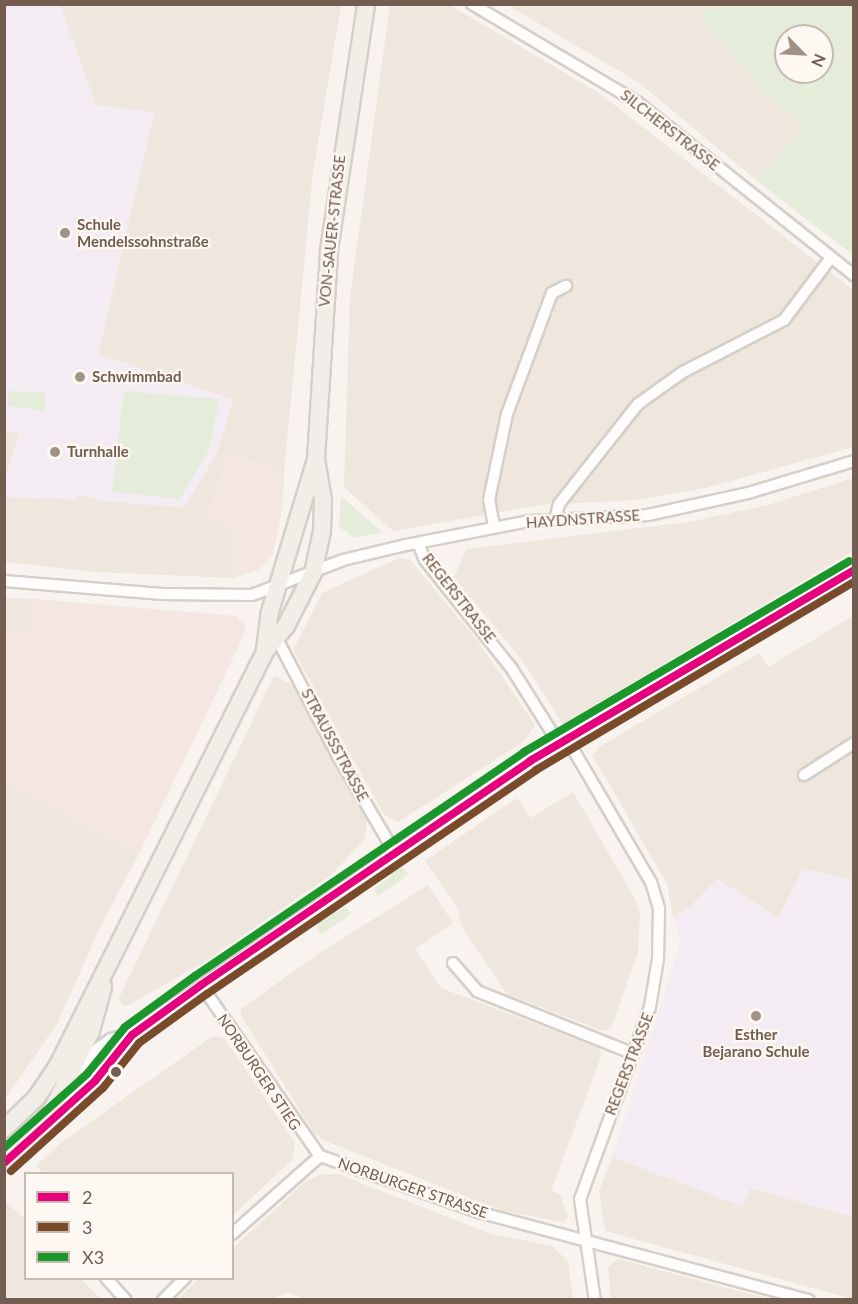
<!DOCTYPE html>
<html>
<head>
<meta charset="utf-8">
<style>
	body { margin:0 }
	#map { position:relative; width:858px; height:1304px; overflow:hidden; background:#f8f3ee; font-family:Lato,sans-serif }
	div>[style] { position:absolute }
	[style*='--x'] { left:calc(var(--x)*1px); top:calc(var(--y)*1px); width:calc(var(--w)*1px); rotate:calc(var(--a)*1deg) }
	.residential>* { inset:0; background:#efe6dd }
	.commercial>* { inset:0; background:#f4e6e0 }
	.education>* { inset:0; background:#f4ecf3 }
	.green>* { inset:0; background:#e5ecda }
	.roads { filter:drop-shadow(2px 0 #d5cfc9) drop-shadow(-2px 0 #d5cfc9) drop-shadow(0 2px #d5cfc9) drop-shadow(0 -2px #d5cfc9) }
	.minor>* { height:10px; margin:-5px; padding:0 5px; transform-origin:5px; border-radius:5px; background:#fefdfc }
	.secondary>* { height:15px; margin:-7.5px; padding:0 7.5px; transform-origin:7.5px; border-radius:7.5px; background:#fefdfc }
	.primary>* { height:16px; margin:-8px; padding:0 8px; transform-origin:8px; border-radius:8px; background:#f1ede7 }
	.bus-1>* { height:8px; margin:-4px; padding:0 4px; transform-origin:4px; border-radius:4px; background:#e5007d }
	.bus-2>* { height:8px; margin:-4px; padding:0 4px; transform-origin:4px; border-radius:4px; background:#7a4b2a }
	.bus-3>* { height:8px; margin:-4px; padding:0 4px; transform-origin:4px; border-radius:4px; background:#1a962b }
	.dots>* { width:16px; height:16px; translate:-50% -50%; box-sizing:border-box; border:3px solid #fdf8f1; border-radius:50% }
	span { translate:-50% -50%; white-space:nowrap; text-align:center; line-height:1.15; -webkit-text-stroke:4.5px #fdf8f1; paint-order:stroke }
	.street-label { font-size:15px; color:#735c50 }
	.poi-label { font-size:15px; color:#735c50; font-weight:700 }
	.left { translate:0 -50%; text-align:left }
	.frame { position:absolute; inset:0; border:6px solid #735c50; pointer-events:none }
	.legend { position:absolute; left:24px; top:1172px; width:210px; height:108px; box-sizing:border-box; background:#fdf8f1; border:2px solid #c6bab1; margin:0; padding:8px 10px; list-style:none; font-size:18px; color:#735c50 }
	.legend li { display:flex; align-items:center; gap:12px; height:30px }
	.legend b { width:30px; border:2px solid #c6bab1 }
	.north { position:absolute; left:774px; top:24px; width:60px; height:60px; box-sizing:border-box; background:#fdf8f1; border:2px solid #c6bab1; border-radius:50%; rotate:114deg; font-size:16px; font-weight:700; line-height:24px; text-align:center; color:#735c50 }
	.north::after { content:''; display:block; margin:auto; width:21px; height:27px; background:#a29187; clip-path:polygon(50% 0,100% 100%,50% 72%,0 100%) }
</style>
</head>
<body>
<div id="map">
	<div class="residential">
		<i style="clip-path:polygon(60px 5px,341px 5px,313px 172px,284px 472px,245px 459px,207px 517px,230px 529px,235px 545px,233px 578px,96px 572px,5px 562px,5px 497px,77px 499px,78px 495px,123px 502px,233px 400px,98px 354px,154px 113px,96px 105px)"></i>
		<i style="clip-path:polygon(390px 5px,450px 5px,599px 93px,853px 290px,853px 447px,705px 488px,636px 500px,540px 505px,393px 531px,344px 487px,350px 297px)"></i>
		<i style="clip-path:polygon(507px 5px,707px 5px,708px 9px,701px 17px,769px 98px,802px 127px,756px 180px,638px 82px)"></i>
		<i style="clip-path:polygon(5px 430px,20px 434px,5px 479px)"></i>
		<i style="clip-path:polygon(853px 478px,853px 551px,563px 724px,524px 663px,454px 577px,466px 549px,689px 522px,768px 505px)"></i>
		<i style="clip-path:polygon(399px 558px,410px 560px,477px 640px,535px 725px,523px 742px,398px 822px,384px 815px,293px 650px,322px 593px)"></i>
		<i style="clip-path:polygon(5px 598px,34px 599px,32px 635px,5px 633px)"></i>
		<i style="clip-path:polygon(853px 616px,853px 880px,803px 869px,778px 918px,717px 879px,692px 905px,673px 917px,667px 884px,593px 756px,599px 747px,759px 653px,768px 667px)"></i>
		<i style="clip-path:polygon(274px 676px,295px 686px,367px 820px,365px 839px,331px 875px,204px 962px,125px 1007px,118px 1000px)"></i>
		<i style="clip-path:polygon(5px 783px,139px 854px,102px 923px,57px 1024px,5px 1099px)"></i>
		<i style="clip-path:polygon(573px 792px,635px 899px,640px 916px,638px 952px,611px 1028px,603px 1031px,507px 994px,463px 929px,457px 907px,425px 861px,517px 798px,531px 818px)"></i>
		<i style="clip-path:polygon(428px 885px,453px 923px,415px 949px,441px 988px,599px 1048px,602px 1054px,551px 1191px,560px 1194px,568px 1217px,563px 1222px,503px 1211px,323px 1140px,314px 1133px,240px 1014px,242px 1008px,321px 952px)"></i>
		<i style="clip-path:polygon(213px 1036px,225px 1039px,295px 1143px,293px 1159px,233px 1215px,232px 1174px,44px 1174px,36px 1166px,62px 1142px)"></i>
		<i style="clip-path:polygon(612px 1157px,742px 1206px,751px 1188px,853px 1217px,853px 1299px,605px 1231px,599px 1191px)"></i>
		<i style="clip-path:polygon(323px 1174px,338px 1174px,491px 1234px,552px 1246px,568px 1261px,573px 1299px,309px 1300px,288px 1293px,269px 1299px,177px 1299px,199px 1279px,232px 1278px,233px 1248px,307px 1180px)"></i>
		<i style="clip-path:polygon(4px 1201px,25px 1219px,26px 1278px,81px 1279px,101px 1299px,5px 1299px)"></i>
		<i style="clip-path:polygon(618px 1259px,769px 1299px,611px 1299px,608px 1267px)"></i>
	</div>
	<div class="commercial">
		<i style="clip-path:polygon(228px 454px,284px 472px,283px 504px,273px 554px,258px 570px,233px 578px,235px 545px,229px 537px,230px 529px,207px 517px)"></i>
		<i style="clip-path:polygon(34px 599px,236px 616px,245px 626px,244px 635px,139px 854px,5px 783px,5px 633px,32px 634px)"></i>
	</div>
	<div class="education">
		<i style="clip-path:polygon(5px 5px,60px 5px,96px 105px,154px 112px,98px 354px,233px 400px,218px 451px,184px 508px,95px 500px,94px 496px,79px 495px,77px 499px,5px 497px,5px 479px,20px 434px,4px 430px)"></i>
		<i style="clip-path:polygon(803px 869px,853px 880px,853px 1217px,751px 1188px,742px 1206px,612px 1157px,681px 941px,673px 917px,692px 905px,717px 879px,778px 917px)"></i>
	</div>
	<div class="green">
		<i style="clip-path:polygon(evenodd,707px 5px,853px 5px,853px 255px,756px 180px,802px 127px,769px 98px,701px 18px,708px 9px,707px 5px,786px 36px,822px 36px,822px 72px,786px 72px,786px 36px)"></i>
		<i style="clip-path:polygon(8px 391px,45px 392px,45px 411px,8px 406px)"></i>
		<i style="clip-path:polygon(124px 391px,219px 399px,210px 448px,180px 499px,112px 492px)"></i>
		<i style="clip-path:polygon(341px 496px,382px 532px,355px 538px,339px 527px)"></i>
		<i style="clip-path:polygon(398px 864px,409px 874px,378px 896px,373px 889px,391px 876px,391px 869px)"></i>
		<i style="clip-path:polygon(346px 907px,351px 914px,321px 935px,315px 922px)"></i>
	</div>
	<div class="roads">
		<div class="minor">
			<i style="--x:472;--y:4;--w:192;--a:30.7"></i>
			<i style="--x:637;--y:102;--w:278;--a:38.6"></i>
			<i style="--x:555;--y:520;--w:16;--a:-76"></i>
			<i style="--x:559;--y:504;--w:127;--a:-51.7"></i>
			<i style="--x:638;--y:404;--w:55;--a:-35.4"></i>
			<i style="--x:683;--y:372;--w:114;--a:-27.2"></i>
			<i style="--x:784;--y:320;--w:76;--a:-53"></i>
			<i style="--x:494;--y:527;--w:27;--a:-100"></i>
			<i style="--x:489;--y:500;--w:88;--a:-78.2"></i>
			<i style="--x:507;--y:414;--w:129;--a:-69.6"></i>
			<i style="--x:552;--y:293;--w:16;--a:-27"></i>
			<i style="--x:418;--y:543;--w:18;--a:68"></i>
			<i style="--x:425;--y:560;--w:139;--a:51.4"></i>
			<i style="--x:512;--y:669;--w:89;--a:57.9"></i>
			<i style="--x:4;--y:581;--w:159;--a:4.7"></i>
			<i style="--x:162;--y:594;--w:90;--a:0.6"></i>
			<i style="--x:252;--y:595;--w:97;--a:-21"></i>
			<i style="--x:343;--y:560;--w:65;--a:-13.4"></i>
			<i style="--x:406;--y:545;--w:126;--a:-11"></i>
			<i style="--x:530;--y:521;--w:118;--a:-2.9"></i>
			<i style="--x:648;--y:515;--w:102;--a:-12.4"></i>
			<i style="--x:748;--y:493;--w:111;--a:-16.8"></i>
			<i style="--x:276;--y:637;--w:134;--a:62.5"></i>
			<i style="--x:338;--y:756;--w:113;--a:59.6"></i>
			<i style="--x:567;--y:739;--w:166;--a:59.6"></i>
			<i style="--x:651;--y:882;--w:27;--a:73"></i>
			<i style="--x:659;--y:908;--w:51;--a:91.1"></i>
			<i style="--x:658;--y:959;--w:49;--a:99.5"></i>
			<i style="--x:650;--y:1007;--w:204;--a:110"></i>
			<i style="--x:580;--y:1199;--w:102;--a:81.6"></i>
			<i style="--x:804;--y:775;--w:59;--a:-32.6"></i>
			<i style="--x:453;--y:963;--w:37;--a:49"></i>
			<i style="--x:477;--y:991;--w:167;--a:21.8"></i>
			<i style="--x:201;--y:985;--w:208;--a:55.2"></i>
			<i style="--x:232;--y:1234;--w:118;--a:-41.6"></i>
			<i style="--x:320;--y:1156;--w:168;--a:19.5"></i>
			<i style="--x:478;--y:1212;--w:342;--a:14.9"></i>
			<i style="--x:106;--y:1278;--w:30;--a:48"></i>
			<i style="--x:163;--y:1300;--w:31;--a:-45"></i>
		</div>
		<div class="secondary">
			<i style="--x:71;--y:1070;--w:49;--a:-35.9"></i>
			<i style="--x:111;--y:1041;--w:22;--a:-16"></i>
			<i style="--x:132;--y:1035;--w:483;--a:-34.5"></i>
			<i style="--x:530;--y:761;--w:376;--a:-30.5"></i>
			<i style="--x:43;--y:1128;--w:91;--a:-43.2"></i>
			<i style="--x:109;--y:1066;--w:39;--a:-53"></i>
		</div>
		<div class="primary">
			<i style="--x:265;--y:650;--w:35;--a:-83"></i>
			<i style="--x:269;--y:615;--w:159;--a:-73.2"></i>
			<i style="--x:4;--y:1129;--w:45;--a:-44.1"></i>
			<i style="--x:36;--y:1098;--w:40;--a:-56"></i>
			<i style="--x:58;--y:1065;--w:463;--a:-63.4"></i>
			<i style="--x:265;--y:651;--w:33;--a:-50"></i>
			<i style="--x:286;--y:626;--w:59;--a:-63"></i>
			<i style="--x:313;--y:573;--w:43;--a:-77.9"></i>
			<i style="--x:322;--y:531;--w:31;--a:-88"></i>
			<i style="--x:323;--y:500;--w:42;--a:-99.7"></i>
			<i style="--x:316;--y:459;--w:209;--a:-86.4"></i>
			<i style="--x:329;--y:250;--w:249;--a:-81.4"></i>
			<i style="--x:4;--y:1163;--w:46;--a:-42.4"></i>
			<i style="--x:38;--y:1132;--w:35;--a:-59"></i>
			<i style="--x:56;--y:1102;--w:79;--a:-63.8"></i>
			<i style="--x:91;--y:1031;--w:46;--a:-74.7"></i>
		</div>
	</div>
	<div class="bus-1">
		<i style="--x:4;--y:1163;--w:122;--a:-42"></i>
		<i style="--x:95;--y:1081;--w:59;--a:-51.2"></i>
		<i style="--x:132;--y:1035;--w:85;--a:-35.9"></i>
		<i style="--x:201;--y:985;--w:398;--a:-34.2"></i>
		<i style="--x:530;--y:761;--w:376;--a:-30.5"></i>
	</div>
	<div class="bus-2">
		<i style="--x:11;--y:1171;--w:124;--a:-42.1"></i>
		<i style="--x:103;--y:1088;--w:58;--a:-51.3"></i>
		<i style="--x:139;--y:1043;--w:84;--a:-35.8"></i>
		<i style="--x:207;--y:994;--w:398;--a:-34.2"></i>
		<i style="--x:536;--y:770;--w:369;--a:-30.6"></i>
	</div>
	<div class="bus-3">
		<i style="--x:4;--y:1148;--w:111;--a:-41.7"></i>
		<i style="--x:87;--y:1074;--w:60;--a:-51"></i>
		<i style="--x:125;--y:1027;--w:87;--a:-36.1"></i>
		<i style="--x:195;--y:976;--w:398;--a:-34.2"></i>
		<i style="--x:524;--y:752;--w:377;--a:-30.4"></i>
	</div>
	<div class="dots">
		<i style="left:65px;top:233px;background:#a29187"></i>
		<i style="left:80px;top:377px;background:#a29187"></i>
		<i style="left:55px;top:452px;background:#a29187"></i>
		<i style="left:756px;top:1016px;background:#a29187"></i>
		<i style="left:116px;top:1072px;background:#735c50"></i>
	</div>
	<div class="street-label">
		<span style="left:670px;top:130px;rotate:38deg">SILCHERSTRASSE</span>
		<span style="left:332px;top:231px;rotate:-84deg">VON-SAUER-STRASSE</span>
		<span style="left:583px;top:519px;rotate:-4deg">HAYDNSTRASSE</span>
		<span style="left:459px;top:598px;rotate:52deg">REGERSTRASSE</span>
		<span style="left:335px;top:745px;rotate:62deg">STRAUSSSTRASSE</span>
		<span style="left:629px;top:1064px;rotate:-69deg">REGERSTRASSE</span>
		<span style="left:259px;top:1072px;rotate:56deg">NORBURGER STIEG</span>
		<span style="left:413px;top:1188px;rotate:19deg">NORBURGER STRASSE</span>
	</div>
	<div class="poi-label">
		<span class="left" style="left:77px;top:233px">Schule<br>Mendelssohnstraße</span>
		<span class="left" style="left:92px;top:377px">Schwimmbad</span>
		<span class="left" style="left:67px;top:452px">Turnhalle</span>
		<span style="left:756px;top:1043px">Esther<br>Bejarano Schule</span>
	</div>
	<div class="frame"></div>
	<ul class="legend">
	<li><b style="height:8px;background:#e5007d"></b>2</li>
	<li><b style="height:8px;background:#7a4b2a"></b>3</li>
	<li><b style="height:8px;background:#1a962b"></b>X3</li>
	</ul>
	<div class="north">N</div>
</div>
</body>
</html>
